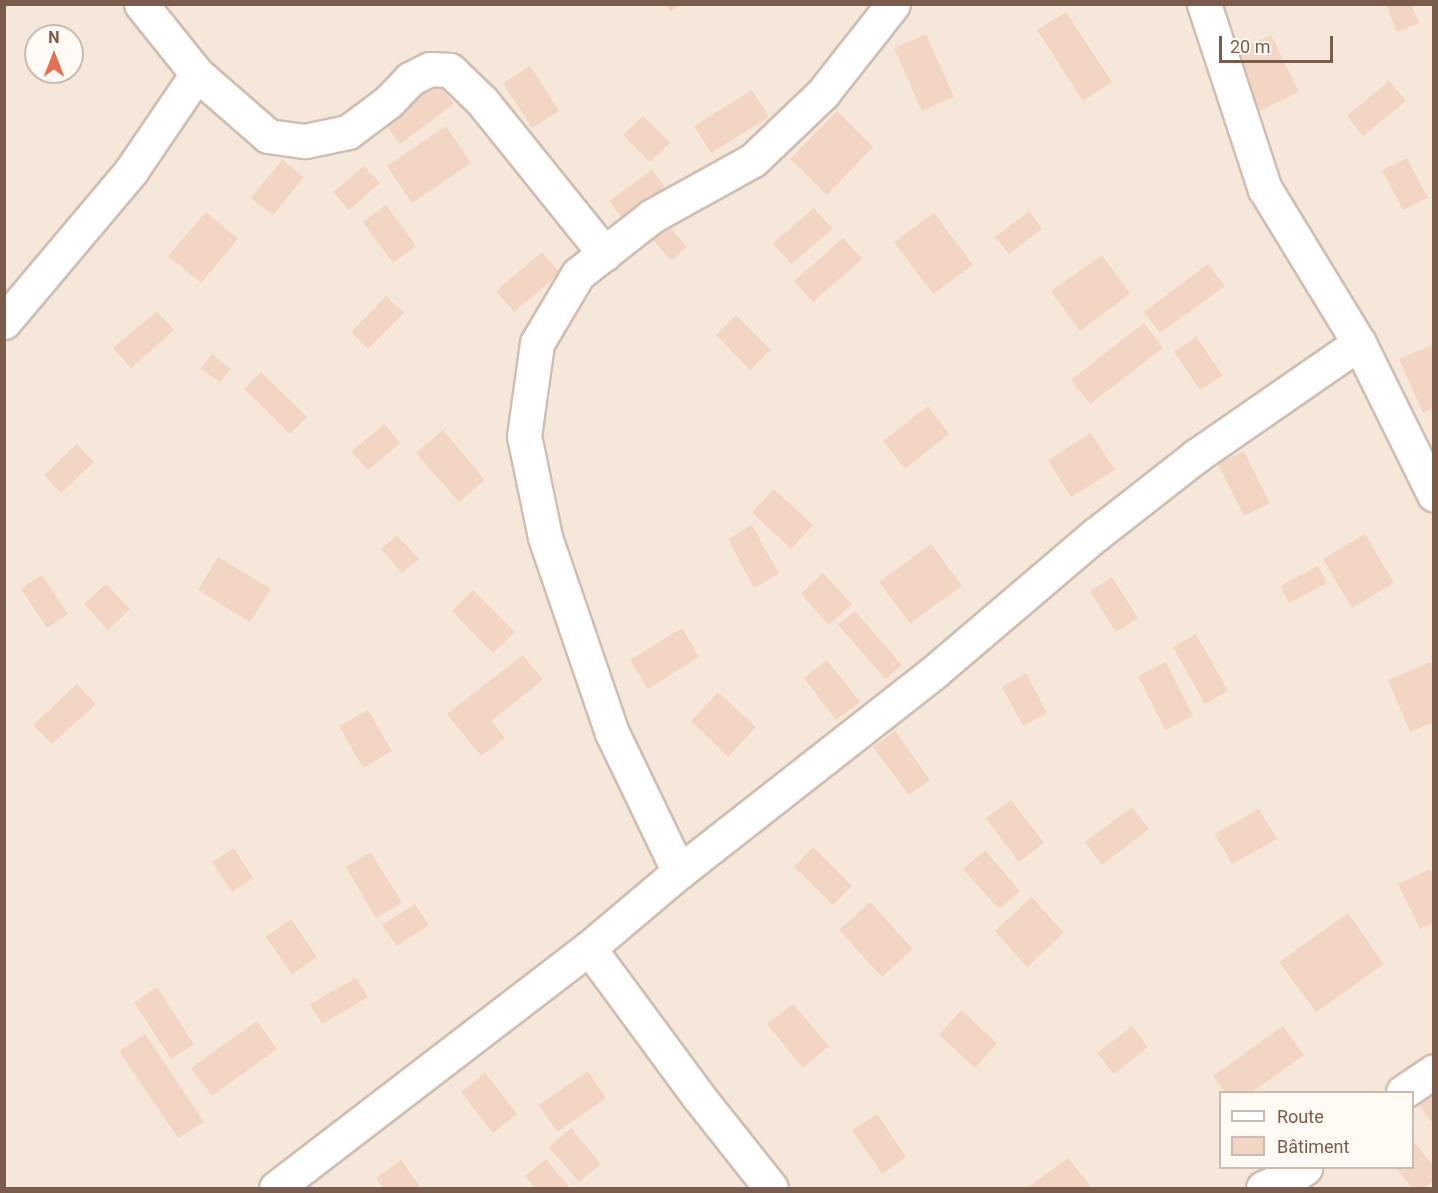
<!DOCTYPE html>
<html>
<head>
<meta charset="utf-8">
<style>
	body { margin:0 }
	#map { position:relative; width:1438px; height:1193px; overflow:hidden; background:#fdf6ec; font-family:Roboto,sans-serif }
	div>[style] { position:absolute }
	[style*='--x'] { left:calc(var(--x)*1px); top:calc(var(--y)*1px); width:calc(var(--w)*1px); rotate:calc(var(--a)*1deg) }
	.residential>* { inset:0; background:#f5e8da }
	.building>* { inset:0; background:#f3d5c3 }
	.roads { filter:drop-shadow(2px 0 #d1beb0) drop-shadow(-2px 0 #d1beb0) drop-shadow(0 2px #d1beb0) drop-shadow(0 -2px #d1beb0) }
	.minor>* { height:33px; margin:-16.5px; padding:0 16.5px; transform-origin:16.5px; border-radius:16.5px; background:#fff }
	span { translate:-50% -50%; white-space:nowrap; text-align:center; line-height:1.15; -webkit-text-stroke:4.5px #fffaf3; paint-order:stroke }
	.frame { position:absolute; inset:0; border:6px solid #7a5c4d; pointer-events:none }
	.legend { position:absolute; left:1219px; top:1091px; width:195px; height:78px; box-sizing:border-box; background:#fffaf3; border:2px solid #cabbb1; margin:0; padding:8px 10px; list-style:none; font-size:18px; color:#7a5c4d }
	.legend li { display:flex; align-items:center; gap:12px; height:30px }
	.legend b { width:30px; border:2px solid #cabbb1 }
	.north { position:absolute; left:24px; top:24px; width:60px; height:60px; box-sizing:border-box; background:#fffaf3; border:2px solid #cabbb1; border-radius:50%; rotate:0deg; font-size:16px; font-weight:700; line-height:24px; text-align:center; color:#7a5c4d }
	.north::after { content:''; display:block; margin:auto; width:21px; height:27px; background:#e76f51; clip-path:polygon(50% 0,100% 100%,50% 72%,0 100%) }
	.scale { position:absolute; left:1219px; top:36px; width:114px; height:27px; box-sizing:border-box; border:3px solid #7a5c4d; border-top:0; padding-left:8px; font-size:18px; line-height:21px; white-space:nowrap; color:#7a5c4d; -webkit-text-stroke:4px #fffaf3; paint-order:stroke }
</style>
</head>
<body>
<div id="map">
	<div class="residential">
		<i style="clip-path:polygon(evenodd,5px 5px,1433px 5px,1433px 1188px,5px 1188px,5px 5px,36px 36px,72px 36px,72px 72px,36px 72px,36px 36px,5px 5px,1220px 1092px,1412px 1092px,1412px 1168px,1220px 1168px,1220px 1092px)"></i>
	</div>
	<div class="building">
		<i style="clip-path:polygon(665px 4px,680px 4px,671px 12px)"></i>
		<i style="clip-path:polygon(1386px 4px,1411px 4px,1419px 23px,1397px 32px)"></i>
		<i style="clip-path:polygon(1066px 12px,1112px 82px,1083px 101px,1037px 30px)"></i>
		<i style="clip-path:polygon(926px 34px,954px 97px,922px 111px,894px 48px)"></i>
		<i style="clip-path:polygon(1271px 35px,1299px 92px,1255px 113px,1227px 57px)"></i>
		<i style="clip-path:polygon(530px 66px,559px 111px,532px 128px,503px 83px)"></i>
		<i style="clip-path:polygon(1389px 81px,1406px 101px,1363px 136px,1347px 116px)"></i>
		<i style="clip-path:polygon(437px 82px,454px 104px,400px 144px,384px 122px)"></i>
		<i style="clip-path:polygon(752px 90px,769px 117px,711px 153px,694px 126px)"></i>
		<i style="clip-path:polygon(837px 111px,873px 147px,827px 195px,790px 159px)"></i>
		<i style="clip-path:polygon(643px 116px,670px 143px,650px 162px,623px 135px)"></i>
		<i style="clip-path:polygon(446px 126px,471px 163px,412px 203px,387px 166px)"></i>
		<i style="clip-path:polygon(1407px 158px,1428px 198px,1403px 210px,1382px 170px)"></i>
		<i style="clip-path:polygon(282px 160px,304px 177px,273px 215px,251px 198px)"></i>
		<i style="clip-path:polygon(364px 166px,380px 183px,349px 210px,333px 192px)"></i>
		<i style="clip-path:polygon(652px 170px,665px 188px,623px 220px,609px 201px)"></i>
		<i style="clip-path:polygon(386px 205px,416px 246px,393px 263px,363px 222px)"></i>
		<i style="clip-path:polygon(814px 208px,833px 229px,791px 264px,773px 243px)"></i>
		<i style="clip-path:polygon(1029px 211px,1042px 229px,1009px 254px,995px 237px)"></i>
		<i style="clip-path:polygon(206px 212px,238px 239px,201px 283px,168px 256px)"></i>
		<i style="clip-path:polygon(934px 213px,973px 265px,933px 294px,894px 242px)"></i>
		<i style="clip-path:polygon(665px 222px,687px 247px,671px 261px,649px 235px)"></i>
		<i style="clip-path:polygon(843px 238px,862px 259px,813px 302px,794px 281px)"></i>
		<i style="clip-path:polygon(542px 252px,560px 273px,514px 312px,496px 291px)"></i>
		<i style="clip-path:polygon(1102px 255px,1130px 294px,1080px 331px,1051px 291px)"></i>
		<i style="clip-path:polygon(1208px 264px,1225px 286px,1160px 333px,1144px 312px)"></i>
		<i style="clip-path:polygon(386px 296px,404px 313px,368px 349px,351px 332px)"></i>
		<i style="clip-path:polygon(157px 311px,174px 330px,131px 368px,113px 348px)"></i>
		<i style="clip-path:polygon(736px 315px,771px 350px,750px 370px,716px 335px)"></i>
		<i style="clip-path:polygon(1144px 323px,1163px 348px,1090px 404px,1071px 380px)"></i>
		<i style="clip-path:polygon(1196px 337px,1223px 375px,1200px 390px,1174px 352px)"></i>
		<i style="clip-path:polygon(1434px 344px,1434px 408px,1423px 413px,1399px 359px)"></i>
		<i style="clip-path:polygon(212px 354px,231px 369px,220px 382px,201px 369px)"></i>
		<i style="clip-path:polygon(261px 372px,307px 417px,290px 434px,244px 389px)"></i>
		<i style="clip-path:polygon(928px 406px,949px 434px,905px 469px,883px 441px)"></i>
		<i style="clip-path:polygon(384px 424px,400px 443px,368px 470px,351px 452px)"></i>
		<i style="clip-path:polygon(443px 430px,485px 480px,459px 502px,416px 453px)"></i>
		<i style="clip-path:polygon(1091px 433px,1115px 470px,1071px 497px,1048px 460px)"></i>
		<i style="clip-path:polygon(77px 444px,94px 462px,61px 493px,44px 475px)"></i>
		<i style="clip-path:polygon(1244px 451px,1270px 503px,1244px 516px,1218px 464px)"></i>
		<i style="clip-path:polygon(774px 489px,813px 525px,791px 549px,752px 512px)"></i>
		<i style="clip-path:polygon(752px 525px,779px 574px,754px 588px,728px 539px)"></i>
		<i style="clip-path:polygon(1365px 534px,1394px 583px,1352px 608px,1323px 559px)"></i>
		<i style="clip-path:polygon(397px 535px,419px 559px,402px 573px,381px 549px)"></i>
		<i style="clip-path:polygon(931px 544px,962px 586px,910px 623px,879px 582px)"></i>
		<i style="clip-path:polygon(218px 557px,271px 589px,250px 622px,198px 590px)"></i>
		<i style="clip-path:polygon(1318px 566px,1327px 583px,1289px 603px,1280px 586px)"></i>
		<i style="clip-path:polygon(823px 573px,852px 604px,829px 625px,801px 594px)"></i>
		<i style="clip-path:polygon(42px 575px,68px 614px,47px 628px,21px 589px)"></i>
		<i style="clip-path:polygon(1112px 577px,1138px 618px,1116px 632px,1090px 591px)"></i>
		<i style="clip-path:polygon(106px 584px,130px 609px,108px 630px,84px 604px)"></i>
		<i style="clip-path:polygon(473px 590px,515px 632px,493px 653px,452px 611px)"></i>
		<i style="clip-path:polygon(855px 611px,902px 665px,886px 679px,838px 625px)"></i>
		<i style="clip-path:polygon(682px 628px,699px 657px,648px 689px,630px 660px)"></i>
		<i style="clip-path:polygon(1196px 634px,1228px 691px,1205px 704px,1173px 647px)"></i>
		<i style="clip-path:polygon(523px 655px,543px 680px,491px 721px,505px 738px,481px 756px,447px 714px)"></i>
		<i style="clip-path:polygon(827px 660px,860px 702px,836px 720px,804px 678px)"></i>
		<i style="clip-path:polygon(1166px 662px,1193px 716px,1165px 730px,1138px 676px)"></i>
		<i style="clip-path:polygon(1430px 662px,1434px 670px,1434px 722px,1410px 732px,1388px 680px)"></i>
		<i style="clip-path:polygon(1026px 673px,1047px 713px,1023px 726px,1002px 687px)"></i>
		<i style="clip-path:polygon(77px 684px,96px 704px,52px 744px,33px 725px)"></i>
		<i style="clip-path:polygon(718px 692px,756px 727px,728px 757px,691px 721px)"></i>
		<i style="clip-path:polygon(368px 710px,392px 751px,363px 768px,339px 726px)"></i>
		<i style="clip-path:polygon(895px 731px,930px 780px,909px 795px,873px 747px)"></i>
		<i style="clip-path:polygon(1011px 800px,1044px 843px,1019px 862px,986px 818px)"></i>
		<i style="clip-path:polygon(1132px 807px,1149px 829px,1102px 865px,1085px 842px)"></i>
		<i style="clip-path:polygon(1259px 809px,1277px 839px,1232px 864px,1215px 834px)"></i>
		<i style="clip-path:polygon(813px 847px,852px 886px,833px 905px,794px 867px)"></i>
		<i style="clip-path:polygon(234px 848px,253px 878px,232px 892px,212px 862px)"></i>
		<i style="clip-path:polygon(985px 850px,1020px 891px,999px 909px,963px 869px)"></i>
		<i style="clip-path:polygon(371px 852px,402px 903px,376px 918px,346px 867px)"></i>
		<i style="clip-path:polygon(1430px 869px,1434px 877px,1434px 923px,1420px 929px,1398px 884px)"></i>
		<i style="clip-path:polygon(1032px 897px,1064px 933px,1027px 967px,995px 931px)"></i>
		<i style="clip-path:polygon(870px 902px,913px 949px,882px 977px,839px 930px)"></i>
		<i style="clip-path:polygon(415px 904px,429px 925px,397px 946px,382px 925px)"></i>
		<i style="clip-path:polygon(1348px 913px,1384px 964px,1316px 1012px,1279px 962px)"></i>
		<i style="clip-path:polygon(291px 919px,317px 957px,292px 974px,266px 937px)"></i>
		<i style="clip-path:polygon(356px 978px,368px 997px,322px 1024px,310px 1004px)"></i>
		<i style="clip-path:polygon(157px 987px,194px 1044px,171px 1059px,134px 1002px)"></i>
		<i style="clip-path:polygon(793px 1004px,829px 1046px,803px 1068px,767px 1024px)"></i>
		<i style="clip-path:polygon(961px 1010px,997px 1043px,975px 1068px,939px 1035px)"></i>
		<i style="clip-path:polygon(257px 1021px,277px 1049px,212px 1096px,191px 1068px)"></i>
		<i style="clip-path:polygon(1132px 1026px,1148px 1047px,1114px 1074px,1097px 1053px)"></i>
		<i style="clip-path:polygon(1283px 1026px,1304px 1055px,1252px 1092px,1225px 1092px,1213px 1076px)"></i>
		<i style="clip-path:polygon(145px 1034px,204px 1122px,178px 1138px,119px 1051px)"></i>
		<i style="clip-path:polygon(588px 1071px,606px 1098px,557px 1132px,539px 1105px)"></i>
		<i style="clip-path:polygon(485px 1073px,517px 1114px,493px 1133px,461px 1092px)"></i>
		<i style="clip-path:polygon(1434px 1083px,1434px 1120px,1431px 1122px,1414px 1096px)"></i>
		<i style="clip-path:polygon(877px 1114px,906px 1157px,882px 1174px,852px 1130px)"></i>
		<i style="clip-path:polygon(571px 1128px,601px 1164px,579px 1182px,549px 1147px)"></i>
		<i style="clip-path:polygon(1412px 1140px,1434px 1166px,1434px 1181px,1424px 1188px,1412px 1188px,1396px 1168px,1412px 1168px)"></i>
		<i style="clip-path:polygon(1068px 1158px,1092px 1188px,1027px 1188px)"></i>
		<i style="clip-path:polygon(546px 1159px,570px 1188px,535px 1188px,525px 1176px)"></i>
		<i style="clip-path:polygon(401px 1160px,421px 1188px,383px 1188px,376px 1178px)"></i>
	</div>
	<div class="roads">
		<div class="minor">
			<i style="--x:141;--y:4;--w:90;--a:51.3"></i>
			<i style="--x:197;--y:74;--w:94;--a:41.1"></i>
			<i style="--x:268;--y:136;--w:37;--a:8"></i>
			<i style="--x:305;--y:141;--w:44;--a:-11.8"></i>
			<i style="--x:348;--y:132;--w:50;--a:-36.9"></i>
			<i style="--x:388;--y:102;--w:32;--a:-46"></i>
			<i style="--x:410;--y:79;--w:22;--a:-27"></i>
			<i style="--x:430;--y:69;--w:20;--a:3"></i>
			<i style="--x:450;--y:70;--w:45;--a:44.1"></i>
			<i style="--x:482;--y:101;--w:196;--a:51.2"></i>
			<i style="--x:1204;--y:4;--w:195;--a:71.8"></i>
			<i style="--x:1265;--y:189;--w:180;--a:58.6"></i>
			<i style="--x:1359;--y:343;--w:169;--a:63.7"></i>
			<i style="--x:4;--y:322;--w:197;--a:-49.9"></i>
			<i style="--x:131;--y:171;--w:117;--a:-55.8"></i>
			<i style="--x:679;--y:872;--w:154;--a:-115.7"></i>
			<i style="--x:612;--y:733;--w:207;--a:-108.9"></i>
			<i style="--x:545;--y:537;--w:103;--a:-101.7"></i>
			<i style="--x:524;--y:436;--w:94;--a:-82"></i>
			<i style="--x:537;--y:343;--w:80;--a:-59.3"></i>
			<i style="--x:578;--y:274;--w:94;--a:-38.1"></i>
			<i style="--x:652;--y:216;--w:115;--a:-29"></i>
			<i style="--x:753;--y:160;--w:97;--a:-43.7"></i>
			<i style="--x:823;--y:93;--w:113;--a:-51.8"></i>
			<i style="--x:589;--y:948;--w:184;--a:53.6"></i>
			<i style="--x:698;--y:1096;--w:117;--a:51.6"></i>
			<i style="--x:1403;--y:1092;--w:37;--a:-34"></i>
			<i style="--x:276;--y:1188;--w:394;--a:-37.5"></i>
			<i style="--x:589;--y:948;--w:118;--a:-40.2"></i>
			<i style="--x:679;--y:872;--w:324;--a:-38.1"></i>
			<i style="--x:934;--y:672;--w:211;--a:-40.4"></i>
			<i style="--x:1095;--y:535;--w:128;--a:-38"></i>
			<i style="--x:1196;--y:456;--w:198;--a:-34.7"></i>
			<i style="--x:1263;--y:1188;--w:36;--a:-23"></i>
			<i style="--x:1296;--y:1174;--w:11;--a:-34"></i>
		</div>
	</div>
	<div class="frame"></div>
	<ul class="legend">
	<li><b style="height:8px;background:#fff"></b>Route</li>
	<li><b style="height:16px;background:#f3d5c3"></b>Bâtiment</li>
	</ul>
	<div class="north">N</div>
	<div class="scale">20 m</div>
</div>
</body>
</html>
